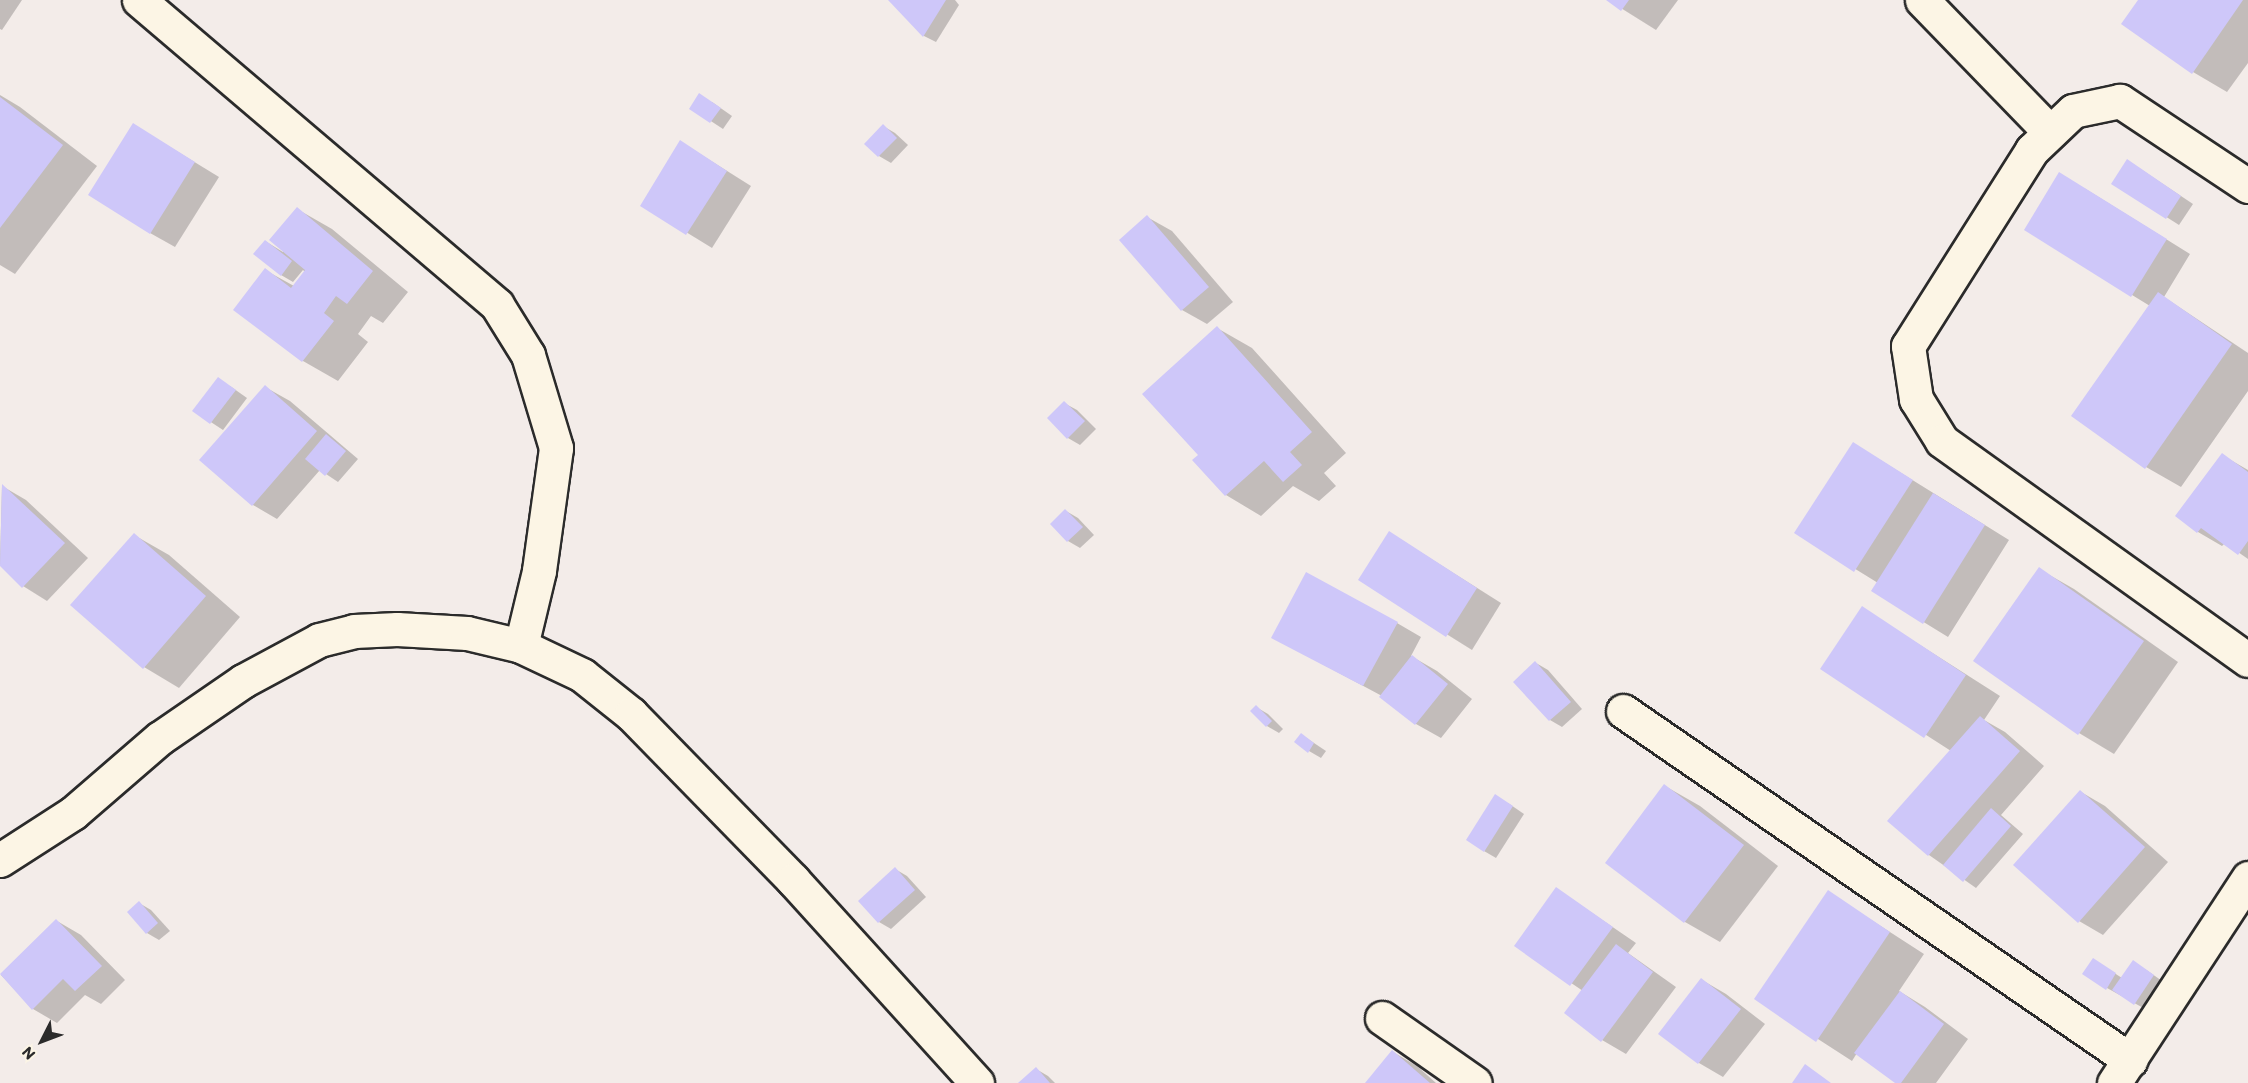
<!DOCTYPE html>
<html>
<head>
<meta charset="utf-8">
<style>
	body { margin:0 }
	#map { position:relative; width:2248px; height:1083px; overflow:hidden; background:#f3ece9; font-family:Itim,sans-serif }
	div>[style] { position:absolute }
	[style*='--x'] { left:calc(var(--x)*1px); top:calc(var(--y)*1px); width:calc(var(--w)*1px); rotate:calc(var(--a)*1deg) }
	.shadow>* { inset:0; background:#0003 }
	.building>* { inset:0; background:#cec7f9 }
	.roads { filter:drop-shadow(2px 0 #2b2b2b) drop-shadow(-2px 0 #2b2b2b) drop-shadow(0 2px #2b2b2b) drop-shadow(0 -2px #2b2b2b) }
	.minor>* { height:33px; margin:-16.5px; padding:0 16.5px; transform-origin:16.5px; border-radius:16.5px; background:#fcf5e5 }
	.tertiary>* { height:33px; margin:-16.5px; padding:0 16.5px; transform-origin:16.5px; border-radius:16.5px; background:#fcf5e5 }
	span { translate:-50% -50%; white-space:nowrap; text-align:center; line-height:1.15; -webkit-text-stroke:4.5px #fcf5e5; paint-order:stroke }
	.north { position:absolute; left:12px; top:1011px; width:60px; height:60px; -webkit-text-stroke:4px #fcf5e5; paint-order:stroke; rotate:228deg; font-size:16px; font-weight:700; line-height:24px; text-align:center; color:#2b2b2b }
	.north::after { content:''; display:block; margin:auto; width:21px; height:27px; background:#2b2b2b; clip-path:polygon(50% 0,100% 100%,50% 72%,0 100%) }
</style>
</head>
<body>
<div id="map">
	<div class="shadow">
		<i style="clip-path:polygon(0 0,22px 0,2px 30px,0 29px)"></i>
		<i style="clip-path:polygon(890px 0,955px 0,959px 5px,936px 42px,924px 36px)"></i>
		<i style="clip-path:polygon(1608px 0,1678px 0,1656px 30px)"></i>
		<i style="clip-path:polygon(2140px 0,2248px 0,2248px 63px,2227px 92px,2193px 72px)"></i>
		<i style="clip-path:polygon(0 95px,20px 107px,97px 166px,15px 274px,0 265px)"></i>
		<i style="clip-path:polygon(712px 102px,732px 116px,723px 129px,691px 108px)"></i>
		<i style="clip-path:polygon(134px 125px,219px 177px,175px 247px,150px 233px)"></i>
		<i style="clip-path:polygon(883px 126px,895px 133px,908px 145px,891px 163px,879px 156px)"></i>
		<i style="clip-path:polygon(681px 142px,751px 186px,712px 248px,642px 205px)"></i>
		<i style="clip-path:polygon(2139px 168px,2193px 204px,2179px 225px,2113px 183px)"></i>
		<i style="clip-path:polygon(2084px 188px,2190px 254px,2164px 297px,2248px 353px,2248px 391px,2181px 487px,2146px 467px,2150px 306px,2026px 230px)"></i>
		<i style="clip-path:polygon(297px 209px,332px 229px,408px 292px,383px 323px,371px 316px,358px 334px,368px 342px,338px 381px,303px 361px,265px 270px,294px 286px,305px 272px,303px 270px,293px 282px,281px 275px,265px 241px,283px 252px)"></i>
		<i style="clip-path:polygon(1147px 217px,1172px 231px,1233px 302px,1207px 324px,1182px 310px,1121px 240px)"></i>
		<i style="clip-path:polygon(1217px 328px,1252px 348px,1346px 453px,1324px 473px,1336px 486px,1319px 501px,1293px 486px,1261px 516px,1226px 495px,1200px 456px)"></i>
		<i style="clip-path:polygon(230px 386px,247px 398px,223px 430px,194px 411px)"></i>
		<i style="clip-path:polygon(265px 387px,290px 401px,358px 459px,338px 482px,320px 470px,277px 519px,253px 505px)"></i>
		<i style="clip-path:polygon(1064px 403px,1077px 410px,1096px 429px,1080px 445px,1068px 438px)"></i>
		<i style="clip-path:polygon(2222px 455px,2248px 470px,2248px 559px,2225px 543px,2222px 546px,2198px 532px,2177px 516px)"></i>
		<i style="clip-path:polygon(1877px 458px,2009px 540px,1948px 637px,1873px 591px,1878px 583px,1797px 533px)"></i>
		<i style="clip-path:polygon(2px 486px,26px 500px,88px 558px,47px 601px,23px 586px,0 564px)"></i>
		<i style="clip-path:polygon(1066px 511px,1078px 518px,1094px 535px,1080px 548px,1068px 541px,1052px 524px)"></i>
		<i style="clip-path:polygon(1390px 533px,1501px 603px,1472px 650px,1360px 580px)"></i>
		<i style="clip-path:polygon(134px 535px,169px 555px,240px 617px,179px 688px,144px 667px)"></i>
		<i style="clip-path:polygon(2039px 569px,2074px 589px,2178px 662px,2114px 754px,2079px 733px,1975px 660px)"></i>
		<i style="clip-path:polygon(1862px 608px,2000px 696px,1984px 720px,2005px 732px,2044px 766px,2001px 815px,2023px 834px,1976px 888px,1929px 855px,1889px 821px,1951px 751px,1822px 668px)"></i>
		<i style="clip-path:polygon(1397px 623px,1421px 637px,1411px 656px,1437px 671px,1472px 699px,1441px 738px,1416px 724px,1382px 696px,1298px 651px)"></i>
		<i style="clip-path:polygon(1536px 663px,1548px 670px,1582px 709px,1562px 727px,1550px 720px)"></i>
		<i style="clip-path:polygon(1256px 707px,1268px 714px,1283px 729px,1279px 733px,1267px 726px)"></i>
		<i style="clip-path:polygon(1302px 735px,1326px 751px,1321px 758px,1309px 751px)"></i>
		<i style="clip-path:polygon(1665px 786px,1700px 806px,1778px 866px,1720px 942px,1685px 922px,1607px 862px)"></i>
		<i style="clip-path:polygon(2081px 792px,2105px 806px,2168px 862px,2103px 935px,2079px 921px)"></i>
		<i style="clip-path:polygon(1508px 803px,1524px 814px,1496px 858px,1484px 851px)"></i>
		<i style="clip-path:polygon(895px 869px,907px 876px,926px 897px,891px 929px,879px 922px)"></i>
		<i style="clip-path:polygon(1557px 889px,1636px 943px,1628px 953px,1676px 987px,1626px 1054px,1602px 1040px,1583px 991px,1516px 946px)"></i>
		<i style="clip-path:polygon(1828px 892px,1924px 954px,1899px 991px,1925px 1007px,1968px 1039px,1936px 1083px,1897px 1083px,1857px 1053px,1852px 1061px,1756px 999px)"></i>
		<i style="clip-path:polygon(139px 903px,151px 910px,170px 931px,159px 940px,147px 933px)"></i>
		<i style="clip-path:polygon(57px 921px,81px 935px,125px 980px,101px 1004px,85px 995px,57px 1023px,33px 1009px,1px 975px)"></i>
		<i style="clip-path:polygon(2105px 967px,2122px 978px,2145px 969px,2165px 983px,2147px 1010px,2107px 988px)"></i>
		<i style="clip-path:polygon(1702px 980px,1726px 994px,1765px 1024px,1723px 1077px,1699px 1063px,1660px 1034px)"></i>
		<i style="clip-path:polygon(1393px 1052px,1417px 1066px,1436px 1083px,1367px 1083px)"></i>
		<i style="clip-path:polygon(1036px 1069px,1048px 1076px,1055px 1083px,1020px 1083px)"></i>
	</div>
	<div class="building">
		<i style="clip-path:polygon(888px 0,946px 0,923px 37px)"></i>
		<i style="clip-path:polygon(1606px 0,1629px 0,1621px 11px)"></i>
		<i style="clip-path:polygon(2138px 0,2243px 0,2192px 74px,2121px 24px)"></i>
		<i style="clip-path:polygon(699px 93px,721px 108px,710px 123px,689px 109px)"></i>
		<i style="clip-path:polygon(0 97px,63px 145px,0 228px)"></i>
		<i style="clip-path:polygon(133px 123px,195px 162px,150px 234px,88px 195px)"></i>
		<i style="clip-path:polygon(883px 124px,897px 138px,878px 157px,864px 144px)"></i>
		<i style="clip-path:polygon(680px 140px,727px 171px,686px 235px,640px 206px)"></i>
		<i style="clip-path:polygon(2127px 159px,2181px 196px,2166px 219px,2111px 184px)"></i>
		<i style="clip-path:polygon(2059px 172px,2167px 239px,2131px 297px,2024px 230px)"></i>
		<i style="clip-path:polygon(297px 207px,373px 271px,347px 304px,336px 296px,324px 313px,334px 321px,302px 362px,233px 310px,265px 268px,291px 288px,305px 270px,269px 240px)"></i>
		<i style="clip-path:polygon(1147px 215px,1209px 287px,1181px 311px,1119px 240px)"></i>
		<i style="clip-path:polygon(265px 240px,292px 261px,281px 276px,253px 254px)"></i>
		<i style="clip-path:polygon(2158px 292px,2232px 344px,2145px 469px,2071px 416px)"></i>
		<i style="clip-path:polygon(1217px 326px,1312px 432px,1290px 452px,1302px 465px,1283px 482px,1264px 461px,1225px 496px,1192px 460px,1198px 455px,1142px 394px)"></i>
		<i style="clip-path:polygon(218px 377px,236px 390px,210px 424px,192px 411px)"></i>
		<i style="clip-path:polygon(265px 385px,317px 431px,252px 506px,199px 460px)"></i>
		<i style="clip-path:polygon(1064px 401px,1085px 421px,1067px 439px,1047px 418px)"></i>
		<i style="clip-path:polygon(326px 434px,346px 451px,325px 476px,305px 459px)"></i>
		<i style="clip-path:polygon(1853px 442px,1913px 480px,1854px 572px,1794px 533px)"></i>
		<i style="clip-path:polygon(2222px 453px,2248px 472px,2248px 541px,2238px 555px,2201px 528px,2197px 533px,2175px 516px)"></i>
		<i style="clip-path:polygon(2px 484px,65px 543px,22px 588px,0 566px)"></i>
		<i style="clip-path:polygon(1933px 493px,1985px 525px,1923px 624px,1871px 591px)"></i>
		<i style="clip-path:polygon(1065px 509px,1083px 527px,1067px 542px,1050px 524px)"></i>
		<i style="clip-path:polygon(1389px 531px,1477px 588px,1446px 637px,1358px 580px)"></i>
		<i style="clip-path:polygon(134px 533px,206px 596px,143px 669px,70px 605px)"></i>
		<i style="clip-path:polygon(2039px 567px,2144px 641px,2078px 735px,1973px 661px)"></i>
		<i style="clip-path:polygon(1306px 572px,1398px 622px,1363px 686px,1271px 638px)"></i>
		<i style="clip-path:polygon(1862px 606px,1966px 675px,1924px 738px,1820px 669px)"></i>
		<i style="clip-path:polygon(1412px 655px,1448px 684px,1415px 725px,1379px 697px)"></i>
		<i style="clip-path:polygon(1535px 661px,1571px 702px,1549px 721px,1513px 682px)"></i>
		<i style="clip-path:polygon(1256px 705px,1272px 721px,1266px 727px,1250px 711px)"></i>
		<i style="clip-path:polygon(1980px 716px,2020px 751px,1928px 856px,1887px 821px)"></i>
		<i style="clip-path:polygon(1301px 733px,1314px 743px,1308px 753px,1294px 742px)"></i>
		<i style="clip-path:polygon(1664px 784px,1744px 845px,1684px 923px,1605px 863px)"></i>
		<i style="clip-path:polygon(2080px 790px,2145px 847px,2078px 923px,2013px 865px)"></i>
		<i style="clip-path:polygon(1495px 794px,1513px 806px,1484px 852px,1466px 840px)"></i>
		<i style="clip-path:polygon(1991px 808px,2011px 826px,1963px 882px,1943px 865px)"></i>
		<i style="clip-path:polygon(895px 867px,915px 890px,878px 923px,858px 901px)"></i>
		<i style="clip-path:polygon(1556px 887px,1613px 927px,1570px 986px,1514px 946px)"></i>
		<i style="clip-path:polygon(1828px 890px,1890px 932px,1816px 1042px,1754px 999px)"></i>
		<i style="clip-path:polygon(139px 901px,158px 923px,146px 934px,127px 912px)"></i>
		<i style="clip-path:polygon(56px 919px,102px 966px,75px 991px,63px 979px,32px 1010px,0 974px)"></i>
		<i style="clip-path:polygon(1616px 944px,1653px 972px,1601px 1042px,1564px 1013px)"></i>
		<i style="clip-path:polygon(2093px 958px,2116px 973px,2106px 990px,2082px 974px)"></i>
		<i style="clip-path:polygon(2133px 960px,2154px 975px,2134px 1005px,2112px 990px)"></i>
		<i style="clip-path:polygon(1701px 978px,1741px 1009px,1698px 1064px,1658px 1034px)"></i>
		<i style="clip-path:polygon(1900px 991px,1944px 1024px,1901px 1083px,1895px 1083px,1854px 1053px)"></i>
		<i style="clip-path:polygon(1392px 1050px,1430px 1083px,1365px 1083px)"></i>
		<i style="clip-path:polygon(1805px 1064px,1831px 1083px,1792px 1083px)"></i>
		<i style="clip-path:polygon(1036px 1067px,1050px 1083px,1018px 1083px)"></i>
	</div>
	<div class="roads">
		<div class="minor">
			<i style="--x:139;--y:0;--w:470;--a:40.4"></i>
			<i style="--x:497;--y:305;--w:59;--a:58.2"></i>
			<i style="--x:528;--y:355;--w:97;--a:73.2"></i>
			<i style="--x:556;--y:448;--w:124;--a:97.9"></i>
			<i style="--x:539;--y:571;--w:77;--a:103.5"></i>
			<i style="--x:1922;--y:0;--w:184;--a:45.9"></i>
			<i style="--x:2248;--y:186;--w:154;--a:-146.4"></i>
			<i style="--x:2120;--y:101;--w:48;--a:168"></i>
			<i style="--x:2073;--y:111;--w:57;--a:136.4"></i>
			<i style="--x:2032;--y:150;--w:232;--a:122.3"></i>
			<i style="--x:1908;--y:346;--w:54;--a:81.4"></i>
			<i style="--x:1916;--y:399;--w:49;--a:58.2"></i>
			<i style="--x:1942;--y:441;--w:376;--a:35.6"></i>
			<i style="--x:1623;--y:711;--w:616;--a:34.54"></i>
			<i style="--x:1382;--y:1018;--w:113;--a:35"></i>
			<i style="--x:2114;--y:1083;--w:245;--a:-56.8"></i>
		</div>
		<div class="tertiary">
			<i style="--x:0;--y:860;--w:87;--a:-32.8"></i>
			<i style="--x:73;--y:813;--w:115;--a:-40.8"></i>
			<i style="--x:160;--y:738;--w:101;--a:-34.5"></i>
			<i style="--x:243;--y:681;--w:86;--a:-28.3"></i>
			<i style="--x:319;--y:640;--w:36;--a:-14"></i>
			<i style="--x:354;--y:631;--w:43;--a:-2.7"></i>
			<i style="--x:397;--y:629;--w:70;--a:3.3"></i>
			<i style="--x:467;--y:633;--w:56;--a:13.5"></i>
			<i style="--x:521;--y:646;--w:68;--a:25.4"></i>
			<i style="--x:582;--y:675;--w:63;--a:38.5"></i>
			<i style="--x:631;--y:714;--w:232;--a:45.7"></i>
			<i style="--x:793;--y:880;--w:274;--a:47.8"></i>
		</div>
	</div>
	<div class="north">N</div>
</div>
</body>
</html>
